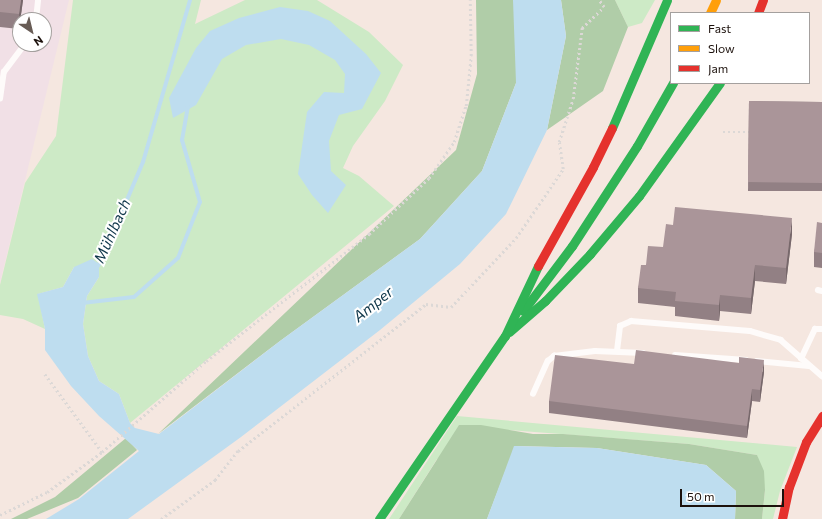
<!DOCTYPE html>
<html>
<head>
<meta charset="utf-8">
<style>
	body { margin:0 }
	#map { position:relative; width:822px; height:519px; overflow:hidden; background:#f5e7e0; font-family:Commissioner,sans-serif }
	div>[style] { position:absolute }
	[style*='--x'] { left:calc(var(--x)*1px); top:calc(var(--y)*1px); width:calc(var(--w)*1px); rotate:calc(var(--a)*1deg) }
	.industrial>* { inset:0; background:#f1e0e6 }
	.green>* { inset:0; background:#cdeac6 }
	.forest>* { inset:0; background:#b0cda8 }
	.water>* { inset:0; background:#beddef }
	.stream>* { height:4px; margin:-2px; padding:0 2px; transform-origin:2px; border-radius:2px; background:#beddef }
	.path>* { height:2.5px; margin-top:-1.25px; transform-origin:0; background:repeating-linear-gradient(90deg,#dcd8d6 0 2px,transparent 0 5px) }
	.lane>* { height:5.5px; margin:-2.75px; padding:0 2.75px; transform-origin:2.75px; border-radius:2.75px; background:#fefbfa }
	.fast>* { height:9px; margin:-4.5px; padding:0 4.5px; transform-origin:4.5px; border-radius:4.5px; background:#30b455 }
	.slow>* { height:9px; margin:-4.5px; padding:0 4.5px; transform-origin:4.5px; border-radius:4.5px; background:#ff9f0a }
	.jam>* { height:9px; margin:-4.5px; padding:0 4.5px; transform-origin:4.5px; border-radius:4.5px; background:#e5322d }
	.wall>* { inset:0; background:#928084 }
	.shaded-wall>* { inset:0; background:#77686b }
	.building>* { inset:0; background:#aa9599 }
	span { translate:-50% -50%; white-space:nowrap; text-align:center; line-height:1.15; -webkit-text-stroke:4px #fff; paint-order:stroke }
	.water-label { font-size:15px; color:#0d3548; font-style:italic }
	.legend { position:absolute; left:670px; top:12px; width:140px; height:72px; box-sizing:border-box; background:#fff; border:1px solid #a4a09e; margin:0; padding:5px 7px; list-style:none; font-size:12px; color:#1c110c }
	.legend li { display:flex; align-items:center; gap:8px; height:20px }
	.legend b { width:20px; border:1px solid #a4a09e }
	.north { position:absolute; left:12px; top:12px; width:40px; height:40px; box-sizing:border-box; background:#fff; border:1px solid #a4a09e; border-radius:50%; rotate:145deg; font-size:11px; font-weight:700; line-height:16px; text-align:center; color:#1c110c }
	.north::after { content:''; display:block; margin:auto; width:14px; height:18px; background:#685c56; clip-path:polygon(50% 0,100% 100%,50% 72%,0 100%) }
	.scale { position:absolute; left:680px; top:489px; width:104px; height:18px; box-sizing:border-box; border:2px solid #1c110c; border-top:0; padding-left:5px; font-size:12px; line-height:14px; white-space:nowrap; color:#1c110c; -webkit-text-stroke:3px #fff; paint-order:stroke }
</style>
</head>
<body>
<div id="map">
	<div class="industrial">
		<i style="clip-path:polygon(evenodd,0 0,69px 0,0 283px,0 0,20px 20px,44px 20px,44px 44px,20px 44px,20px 20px)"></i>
	</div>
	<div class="green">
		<i style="clip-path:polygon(73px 0,201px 0,195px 24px,245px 0,317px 0,369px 32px,403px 65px,385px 101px,353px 146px,343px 168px,359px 176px,394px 206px,130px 423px,119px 394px,99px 381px,88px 356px,83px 324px,87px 296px,99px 277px,74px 267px,63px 287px,38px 294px,45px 329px,23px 319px,0 315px,0 285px,25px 183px,56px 136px)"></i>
		<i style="clip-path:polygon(615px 0,655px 0,642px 23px,628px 27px)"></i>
		<i style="clip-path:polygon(457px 416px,797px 447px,780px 491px,773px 519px,762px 519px,765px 490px,757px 455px,689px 444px,509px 430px,437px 459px,399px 519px,389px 519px)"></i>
	</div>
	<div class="forest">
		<i style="clip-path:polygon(476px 0,513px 0,516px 7px,516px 83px,482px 171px,420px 239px,280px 341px,158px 434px,456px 150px,477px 74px)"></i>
		<i style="clip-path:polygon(561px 0,615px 0,628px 27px,603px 91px,547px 130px,566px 36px)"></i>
		<i style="clip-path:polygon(459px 425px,481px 425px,533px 434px,563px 434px,689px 444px,757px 455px,764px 471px,765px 490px,762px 519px,735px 519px,736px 491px,706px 465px,597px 448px,515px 446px,487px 519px,399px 519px)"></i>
		<i style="clip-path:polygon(126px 438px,137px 450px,78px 498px,27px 519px,11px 519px,55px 497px)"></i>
	</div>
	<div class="water">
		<i style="clip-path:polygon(513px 0,561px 0,566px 36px,547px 130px,506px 214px,460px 264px,380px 330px,241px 437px,128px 519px,46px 519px,79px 499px,139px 451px,99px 416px,71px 386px,45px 350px,45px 329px,37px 294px,63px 287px,74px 267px,92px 259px,99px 264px,99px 277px,87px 296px,83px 324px,88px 356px,99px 381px,119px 394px,130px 423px,135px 428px,159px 434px,280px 341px,420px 239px,482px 171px,516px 83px)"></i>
		<i style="clip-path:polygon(280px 7px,308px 11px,330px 21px,366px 54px,381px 73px,362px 109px,339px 115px,329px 141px,331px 171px,346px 185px,328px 213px,312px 195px,298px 174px,307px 112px,324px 92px,344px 93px,345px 74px,335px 60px,309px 45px,281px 39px,246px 45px,222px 59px,196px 105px,173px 118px,169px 98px,196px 48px,210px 31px,239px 18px)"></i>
		<i style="clip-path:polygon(514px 446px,597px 448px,706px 465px,736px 491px,735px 519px,487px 519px)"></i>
	</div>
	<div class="stream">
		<i style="--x:96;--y:269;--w:9;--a:-58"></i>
		<i style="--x:101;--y:261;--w:108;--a:-67"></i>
		<i style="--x:143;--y:162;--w:169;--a:-73.8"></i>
		<i style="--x:82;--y:303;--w:52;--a:-6.6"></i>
		<i style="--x:134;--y:297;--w:59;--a:-41.6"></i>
		<i style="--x:178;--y:258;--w:60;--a:-68.6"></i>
		<i style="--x:200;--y:202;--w:65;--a:-106.2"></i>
		<i style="--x:182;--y:140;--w:35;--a:-80"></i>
	</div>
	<div class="path">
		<i style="--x:723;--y:132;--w:26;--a:0"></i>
		<i style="--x:45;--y:374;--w:97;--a:53.8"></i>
		<i style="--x:0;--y:515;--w:52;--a:-26.1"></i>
		<i style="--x:47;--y:492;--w:68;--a:-36"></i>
		<i style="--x:102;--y:452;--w:138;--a:-41.2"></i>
		<i style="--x:206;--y:361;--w:207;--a:-37.9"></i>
		<i style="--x:369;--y:234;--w:82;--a:-43"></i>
		<i style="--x:429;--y:178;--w:44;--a:-55.2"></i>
		<i style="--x:454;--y:142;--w:38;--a:-72"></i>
		<i style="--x:466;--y:106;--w:50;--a:-84.3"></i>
		<i style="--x:471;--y:56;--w:56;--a:-91"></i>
		<i style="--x:161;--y:519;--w:67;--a:-35.8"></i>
		<i style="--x:215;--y:480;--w:37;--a:-52"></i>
		<i style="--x:238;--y:451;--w:239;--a:-38"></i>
		<i style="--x:426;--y:304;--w:25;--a:7"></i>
		<i style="--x:451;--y:307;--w:95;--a:-46.7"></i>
		<i style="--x:516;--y:238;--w:83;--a:-55.7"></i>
		<i style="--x:563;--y:169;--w:27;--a:-98"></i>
		<i style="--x:559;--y:142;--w:45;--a:-72"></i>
		<i style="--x:573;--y:99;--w:72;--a:-82.8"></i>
		<i style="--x:582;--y:28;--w:30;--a:-44"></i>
		<i style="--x:604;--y:7;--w:9;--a:-126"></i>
	</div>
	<div class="lane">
		<i style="--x:36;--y:20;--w:20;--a:-84"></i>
		<i style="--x:0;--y:99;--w:27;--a:-82"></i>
		<i style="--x:4;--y:72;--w:35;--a:-53"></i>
		<i style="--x:818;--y:290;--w:4;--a:14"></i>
		<i style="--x:617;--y:351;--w:25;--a:-83"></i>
		<i style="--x:620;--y:326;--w:12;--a:-24"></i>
		<i style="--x:631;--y:321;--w:119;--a:4.8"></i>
		<i style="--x:750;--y:331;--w:32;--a:16"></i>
		<i style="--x:781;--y:340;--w:55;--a:41.3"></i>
		<i style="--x:675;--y:355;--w:71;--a:4"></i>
		<i style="--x:801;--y:359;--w:33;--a:-65"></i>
		<i style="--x:815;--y:329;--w:7;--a:0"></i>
		<i style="--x:757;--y:361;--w:52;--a:5.5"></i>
		<i style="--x:533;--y:394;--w:36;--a:-66"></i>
		<i style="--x:548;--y:361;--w:8;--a:-40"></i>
		<i style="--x:554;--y:356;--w:41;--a:-7"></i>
		<i style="--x:595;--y:351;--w:48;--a:2.4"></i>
	</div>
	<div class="fast">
		<i style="--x:612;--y:128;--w:139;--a:-66.7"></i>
		<i style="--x:523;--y:311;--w:81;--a:-53"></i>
		<i style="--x:572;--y:246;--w:119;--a:-57"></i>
		<i style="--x:637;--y:146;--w:73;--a:-60.3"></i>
		<i style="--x:509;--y:332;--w:48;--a:-40.7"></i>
		<i style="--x:545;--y:301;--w:65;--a:-46.2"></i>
		<i style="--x:590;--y:254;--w:76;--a:-49.8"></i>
		<i style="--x:639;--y:196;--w:139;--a:-54.4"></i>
		<i style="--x:379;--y:519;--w:222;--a:-55.5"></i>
		<i style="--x:505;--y:336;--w:77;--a:-64.8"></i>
	</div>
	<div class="slow">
		<i style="--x:710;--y:13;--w:14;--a:-65"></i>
	</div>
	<div class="jam">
		<i style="--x:758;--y:13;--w:14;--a:-69"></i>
		<i style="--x:538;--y:266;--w:113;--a:-60.9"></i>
		<i style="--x:593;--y:167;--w:43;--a:-64"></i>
		<i style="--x:782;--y:519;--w:33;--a:-78"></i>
		<i style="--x:789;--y:487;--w:48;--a:-69.3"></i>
		<i style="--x:806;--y:442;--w:31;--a:-58"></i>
	</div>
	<div class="wall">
		<i style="clip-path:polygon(0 0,23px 0,19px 29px,0 27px)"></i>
		<i style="clip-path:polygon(749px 101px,822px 102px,822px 191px,748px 191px)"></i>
		<i style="clip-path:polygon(822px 223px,822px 268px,814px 267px,814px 252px)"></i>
		<i style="clip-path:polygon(792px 234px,786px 284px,755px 281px,751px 314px,720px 311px,719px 321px,675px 316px,675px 307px,638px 303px,638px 288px,646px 265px,663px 247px)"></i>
		<i style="clip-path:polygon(634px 364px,764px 372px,760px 402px,752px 401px,747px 438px,549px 413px,549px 401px)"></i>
	</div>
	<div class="shaded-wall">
		<i style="clip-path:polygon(21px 0,23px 0,19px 29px,19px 14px)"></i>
		<i style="clip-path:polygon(792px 218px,792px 234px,786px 284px,786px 268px)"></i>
		<i style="clip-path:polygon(755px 265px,755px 281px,751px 314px,751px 298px)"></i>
		<i style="clip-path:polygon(720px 295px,720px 311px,719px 321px,719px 305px)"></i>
		<i style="clip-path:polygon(764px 360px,764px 372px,760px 402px,760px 390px)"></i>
		<i style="clip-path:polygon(752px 389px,752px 401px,747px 438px,747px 426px)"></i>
	</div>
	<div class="building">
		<i style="clip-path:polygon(0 0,21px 0,19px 14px,0 12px)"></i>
		<i style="clip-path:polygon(749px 101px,822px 102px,822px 183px,748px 182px)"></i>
		<i style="clip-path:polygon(675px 207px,792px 218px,786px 268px,755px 265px,751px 298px,720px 295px,719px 305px,675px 301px,676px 292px,638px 288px,641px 265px,646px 265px,648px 246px,663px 247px,666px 224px,673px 225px)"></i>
		<i style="clip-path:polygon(817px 222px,822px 223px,822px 253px,814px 252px)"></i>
		<i style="clip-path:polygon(636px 350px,739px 363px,739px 357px,764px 360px,760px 390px,752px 389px,747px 426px,549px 401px,555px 355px,634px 364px)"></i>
	</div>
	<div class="water-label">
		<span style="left:112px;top:231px;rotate:-66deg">Mühlbach</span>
		<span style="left:373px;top:304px;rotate:-39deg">Amper</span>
	</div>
	<ul class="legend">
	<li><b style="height:5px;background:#30b455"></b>Fast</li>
	<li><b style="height:5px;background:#ff9f0a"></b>Slow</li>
	<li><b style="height:5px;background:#e5322d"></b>Jam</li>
	</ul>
	<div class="north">N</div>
	<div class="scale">50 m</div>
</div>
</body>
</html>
